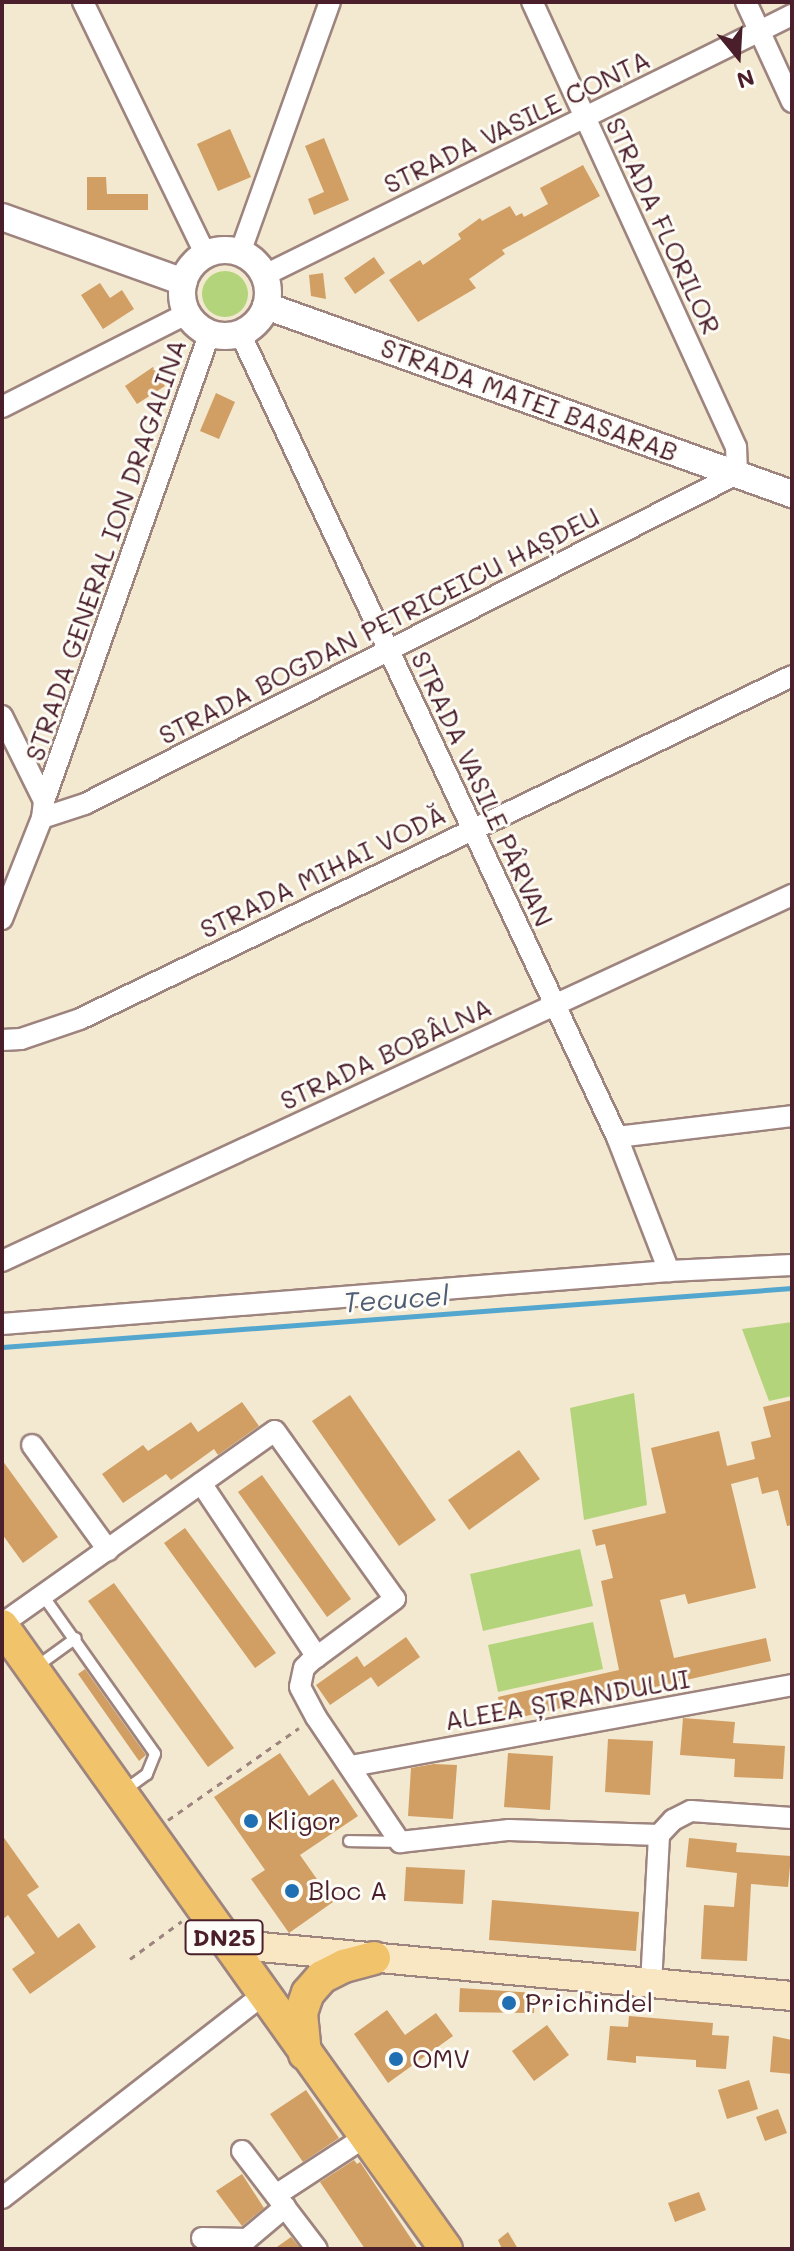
<!DOCTYPE html>
<html>
<head>
<meta charset="utf-8">
<style>
	body { margin:0 }
	#map { position:relative; width:794px; height:2251px; overflow:hidden; background:#f3e8d0; font-family:Mali,sans-serif }
	div>[style] { position:absolute }
	[style*='--x'] { left:calc(var(--x)*1px); top:calc(var(--y)*1px); width:calc(var(--w)*1px); rotate:calc(var(--a)*1deg) }
	.green>* { inset:0; background:#b4d47b }
	.round { border-radius:50% }
	.stream>* { height:5px; margin:-2.5px; padding:0 2.5px; transform-origin:2.5px; border-radius:2.5px; background:#53a6ce }
	.building>* { inset:0; background:#d19f63 }
	.path>* { height:3px; margin-top:-1.5px; transform-origin:0; background:repeating-linear-gradient(90deg,#9e847e 0 6px,transparent 0 12px) }
	.roads { filter:drop-shadow(2px 0 #9e847e) drop-shadow(-2px 0 #9e847e) drop-shadow(0 2px #9e847e) drop-shadow(0 -2px #9e847e) }
	.service>* { height:10px; margin:-5px; padding:0 5px; transform-origin:5px; border-radius:5px; background:#fff }
	.minor>* { height:20px; margin:-10px; padding:0 10px; transform-origin:10px; border-radius:10px; background:#fff }
	.tertiary>* { height:26px; margin:-13px; padding:0 13px; transform-origin:13px; border-radius:13px; background:#fff }
	.tertiary>.ring { margin:-13px; padding:0; box-sizing:content-box; background:none; border:26px solid #fff; border-radius:50% }
	.secondary>* { height:28px; margin:-14px; padding:0 14px; transform-origin:14px; border-radius:14px; background:#f9e7c3 }
	.primary>* { height:32px; margin:-16px; padding:0 16px; transform-origin:16px; border-radius:16px; background:#f1c36a }
	.dots>* { width:22px; height:22px; translate:-50% -50%; box-sizing:border-box; border:4px solid #fdfcf7; border-radius:50% }
	span { translate:-50% -50%; white-space:nowrap; text-align:center; line-height:1.15; -webkit-text-stroke:6px #fdfcf7; paint-order:stroke }
	.shield-label span { padding:2px 6px; background:#fdfcf7; border:2px solid; border-radius:6px; -webkit-text-stroke-width:0 }
	.shield-label { font-size:24px; color:#4a1f2b; font-weight:700 }
	.street-label { font-size:26px; color:#4a1f2b }
	.poi-label { font-size:26px; color:#4a1f2b }
	.left { translate:0 -50%; text-align:left }
	.water-label { font-size:28px; color:#4e5c74; font-style:italic }
	.frame { position:absolute; inset:0; border:4px solid #4a1f2b; pointer-events:none }
	.north { position:absolute; left:698px; top:16px; width:80px; height:80px; -webkit-text-stroke:6px #fdfcf7; paint-order:stroke; rotate:162deg; font-size:22px; font-weight:700; line-height:32px; text-align:center; color:#4a1f2b }
	.north::after { content:''; display:block; margin:auto; width:28px; height:36px; background:#4a1f2b; clip-path:polygon(50% 0,100% 100%,50% 72%,0 100%) }
</style>
</head>
<body>
<div id="map">
	<div class="green">
		<i class="round" style="left:202px;top:271px;width:46px;height:46px"></i>
		<i style="clip-path:polygon(792px 1322px,792px 1396px,769px 1401px,742px 1329px)"></i>
		<i style="clip-path:polygon(634px 1393px,647px 1505px,584px 1520px,570px 1408px)"></i>
		<i style="clip-path:polygon(580px 1549px,593px 1606px,483px 1631px,470px 1574px)"></i>
		<i style="clip-path:polygon(593px 1622px,603px 1669px,498px 1692px,488px 1645px)"></i>
	</div>
	<div class="stream">
		<i style="--x:2;--y:1347;--w:792;--a:-4.27"></i>
	</div>
	<div class="building">
		<i style="clip-path:polygon(230px 129px,251px 177px,218px 191px,197px 144px)"></i>
		<i style="clip-path:polygon(324px 138px,349px 200px,314px 215px,308px 199px,324px 192px,305px 146px)"></i>
		<i style="clip-path:polygon(583px 165px,600px 196px,502px 250px,505px 254px,469px 279px,476px 288px,418px 322px,389px 280px,420px 260px,423px 265px,461px 239px,458px 234px,480px 218px,482px 221px,510px 206px,516px 216px,522px 213px,524px 217px,548px 204px,540px 188px)"></i>
		<i style="clip-path:polygon(87px 177px,106px 177px,107px 194px,148px 194px,148px 210px,87px 210px)"></i>
		<i style="clip-path:polygon(374px 257px,385px 273px,355px 294px,344px 278px)"></i>
		<i style="clip-path:polygon(323px 273px,326px 299px,311px 296px,309px 275px)"></i>
		<i style="clip-path:polygon(100px 283px,110px 298px,122px 290px,134px 309px,103px 329px,81px 295px)"></i>
		<i style="clip-path:polygon(153px 367px,165px 386px,137px 404px,125px 386px)"></i>
		<i style="clip-path:polygon(216px 393px,235px 402px,219px 439px,200px 431px)"></i>
		<i style="clip-path:polygon(350px 1395px,436px 1520px,399px 1546px,312px 1421px)"></i>
		<i style="clip-path:polygon(792px 1400px,792px 1525px,787px 1526px,778px 1490px,762px 1494px,758px 1477px,731px 1484px,756px 1588px,688px 1604px,685px 1594px,660px 1600px,674px 1658px,766px 1638px,771px 1661px,503px 1721px,498px 1697px,619px 1670px,601px 1581px,613px 1578px,605px 1544px,596px 1546px,592px 1530px,666px 1513px,651px 1448px,719px 1431px,727px 1466px,755px 1459px,751px 1442px,771px 1437px,763px 1407px)"></i>
		<i style="clip-path:polygon(242px 1402px,259px 1426px,218px 1455px,214px 1449px,171px 1480px,166px 1474px,123px 1503px,102px 1474px,143px 1445px,148px 1451px,191px 1422px,198px 1432px)"></i>
		<i style="clip-path:polygon(519px 1450px,540px 1479px,469px 1530px,448px 1500px)"></i>
		<i style="clip-path:polygon(2px 1460px,58px 1537px,23px 1563px,2px 1534px)"></i>
		<i style="clip-path:polygon(262px 1475px,351px 1599px,327px 1617px,238px 1492px)"></i>
		<i style="clip-path:polygon(185px 1528px,276px 1653px,255px 1668px,164px 1543px)"></i>
		<i style="clip-path:polygon(114px 1583px,234px 1748px,208px 1767px,88px 1601px)"></i>
		<i style="clip-path:polygon(406px 1637px,420px 1657px,378px 1687px,371px 1677px,330px 1705px,316px 1685px,357px 1656px,364px 1667px)"></i>
		<i style="clip-path:polygon(85px 1669px,146px 1755px,139px 1761px,78px 1674px)"></i>
		<i style="clip-path:polygon(683px 1718px,735px 1722px,733px 1743px,785px 1746px,783px 1779px,734px 1777px,735px 1759px,680px 1755px)"></i>
		<i style="clip-path:polygon(608px 1739px,653px 1741px,650px 1795px,605px 1792px)"></i>
		<i style="clip-path:polygon(280px 1753px,309px 1796px,333px 1779px,358px 1816px,300px 1855px,333px 1902px,289px 1933px,251px 1879px,265px 1870px,214px 1797px)"></i>
		<i style="clip-path:polygon(508px 1753px,553px 1756px,550px 1810px,504px 1807px)"></i>
		<i style="clip-path:polygon(434px 1764px,457px 1765px,453px 1819px,408px 1816px,411px 1768px)"></i>
		<i style="clip-path:polygon(2px 1835px,39px 1887px,27px 1895px,58px 1938px,79px 1923px,96px 1947px,30px 1994px,12px 1969px,35px 1953px,8px 1915px,2px 1920px)"></i>
		<i style="clip-path:polygon(689px 1838px,737px 1843px,736px 1852px,791px 1856px,788px 1887px,751px 1884px,747px 1961px,701px 1959px,704px 1905px,734px 1907px,737px 1873px,686px 1867px)"></i>
		<i style="clip-path:polygon(406px 1867px,465px 1870px,463px 1904px,404px 1901px)"></i>
		<i style="clip-path:polygon(492px 1900px,639px 1912px,636px 1951px,489px 1940px)"></i>
		<i style="clip-path:polygon(460px 1988px,535px 1993px,534px 2013px,459px 2012px)"></i>
		<i style="clip-path:polygon(387px 2010px,405px 2035px,436px 2013px,453px 2036px,388px 2083px,354px 2034px)"></i>
		<i style="clip-path:polygon(629px 2016px,713px 2023px,712px 2035px,729px 2036px,726px 2069px,696px 2067px,696px 2060px,636px 2056px,636px 2063px,607px 2060px,610px 2026px,628px 2027px)"></i>
		<i style="clip-path:polygon(547px 2025px,569px 2055px,534px 2081px,512px 2051px)"></i>
		<i style="clip-path:polygon(773px 2036px,792px 2040px,792px 2074px,770px 2072px)"></i>
		<i style="clip-path:polygon(749px 2080px,758px 2109px,727px 2119px,718px 2090px)"></i>
		<i style="clip-path:polygon(306px 2090px,339px 2138px,303px 2162px,270px 2114px)"></i>
		<i style="clip-path:polygon(778px 2109px,787px 2133px,765px 2141px,756px 2117px)"></i>
		<i style="clip-path:polygon(354px 2160px,357px 2164px,360px 2162px,418px 2249px,365px 2249px,320px 2182px)"></i>
		<i style="clip-path:polygon(242px 2174px,264px 2208px,242px 2226px,216px 2191px)"></i>
		<i style="clip-path:polygon(699px 2192px,706px 2210px,675px 2222px,668px 2203px)"></i>
		<i style="clip-path:polygon(508px 2232px,518px 2249px,502px 2249px,498px 2240px)"></i>
		<i style="clip-path:polygon(291px 2237px,301px 2249px,274px 2249px)"></i>
	</div>
	<div class="path">
		<i style="--x:168;--y:1820;--w:160;--a:-35.1"></i>
		<i style="--x:130;--y:1959;--w:64;--a:-36.2"></i>
	</div>
	<div class="roads">
		<div class="service">
			<i style="--x:44;--y:1597;--w:192;--a:54.7"></i>
			<i style="--x:155;--y:1754;--w:22;--a:112"></i>
			<i style="--x:147;--y:1774;--w:29;--a:144"></i>
			<i style="--x:36;--y:1667;--w:49;--a:-35.9"></i>
			<i style="--x:349;--y:1841;--w:51;--a:1.1"></i>
		</div>
		<div class="minor">
			<i style="--x:83;--y:2;--w:281;--a:64.1"></i>
			<i style="--x:746;--y:2;--w:110;--a:65.3"></i>
			<i style="--x:240;--y:253;--w:267;--a:-70.3"></i>
			<i style="--x:265;--y:275;--w:588;--a:-26.26"></i>
			<i style="--x:240;--y:333;--w:888;--a:64.88"></i>
			<i style="--x:617;--y:1137;--w:144;--a:68.8"></i>
			<i style="--x:2;--y:407;--w:208;--a:-26.8"></i>
			<i style="--x:2;--y:716;--w:95;--a:63.7"></i>
			<i style="--x:42;--y:818;--w:45;--a:-18"></i>
			<i style="--x:85;--y:804;--w:731;--a:-26.85"></i>
			<i style="--x:737;--y:474;--w:27;--a:-92"></i>
			<i style="--x:736;--y:447;--w:490;--a:-114.6"></i>
			<i style="--x:2;--y:919;--w:109;--a:-68.4"></i>
			<i style="--x:42;--y:818;--w:17;--a:-83"></i>
			<i style="--x:44;--y:801;--w:497;--a:-70.5"></i>
			<i style="--x:2;--y:1040;--w:19;--a:-3"></i>
			<i style="--x:21;--y:1039;--w:62;--a:-18.7"></i>
			<i style="--x:80;--y:1019;--w:790;--a:-25.72"></i>
			<i style="--x:617;--y:1137;--w:176;--a:-6.8"></i>
			<i style="--x:2;--y:1261;--w:871;--a:-24.86"></i>
			<i style="--x:2;--y:1324;--w:669;--a:-4.54"></i>
			<i style="--x:669;--y:1271;--w:123;--a:-2.8"></i>
			<i style="--x:32;--y:1445;--w:130;--a:54.1"></i>
			<i style="--x:201;--y:1483;--w:209;--a:56.3"></i>
			<i style="--x:2;--y:1624;--w:334;--a:-35.3"></i>
			<i style="--x:275;--y:1431;--w:206;--a:54.5"></i>
			<i style="--x:395;--y:1599;--w:106;--a:143.5"></i>
			<i style="--x:310;--y:1662;--w:8;--a:135"></i>
			<i style="--x:304;--y:1668;--w:19;--a:102"></i>
			<i style="--x:300;--y:1687;--w:34;--a:62"></i>
			<i style="--x:316;--y:1717;--w:151;--a:56.1"></i>
			<i style="--x:400;--y:1842;--w:110;--a:-6.3"></i>
			<i style="--x:509;--y:1830;--w:150;--a:1.9"></i>
			<i style="--x:351;--y:1766;--w:448;--a:-10.4"></i>
			<i style="--x:659;--y:1835;--w:21;--a:-47"></i>
			<i style="--x:673;--y:1820;--w:20;--a:-27"></i>
			<i style="--x:691;--y:1811;--w:101;--a:4"></i>
			<i style="--x:651;--y:1984;--w:149;--a:-86.9"></i>
			<i style="--x:242;--y:2151;--w:123;--a:52.6"></i>
			<i style="--x:276;--y:2195;--w:106;--a:-33.1"></i>
			<i style="--x:2;--y:2198;--w:331;--a:-37.9"></i>
			<i style="--x:202;--y:2238;--w:45;--a:1.3"></i>
			<i style="--x:247;--y:2239;--w:50;--a:-40.1"></i>
		</div>
		<div class="tertiary">
			<i style="--x:2;--y:217;--w:193;--a:19.7"></i>
			<i class="ring" style="left:182px;top:250px;width:60px;height:60px"></i>
			<i style="--x:266;--y:306;--w:559;--a:19.67"></i>
		</div>
		<div class="secondary">
			<i style="--x:228;--y:1944;--w:566;--a:5.27"></i>
		</div>
		<div class="primary">
			<i style="--x:2;--y:1626;--w:765;--a:54.52"></i>
			<i style="--x:305;--y:2054;--w:41;--a:-95.6"></i>
			<i style="--x:301;--y:2013;--w:21;--a:-71"></i>
			<i style="--x:308;--y:1993;--w:21;--a:-49"></i>
			<i style="--x:322;--y:1977;--w:25;--a:-27"></i>
			<i style="--x:344;--y:1966;--w:31;--a:-15"></i>
		</div>
	</div>
	<div class="dots">
		<i style="left:251px;top:1821px;background:#1f6fb2"></i>
		<i style="left:292px;top:1891px;background:#1f6fb2"></i>
		<i style="left:509px;top:2003px;background:#1f6fb2"></i>
		<i style="left:396px;top:2059px;background:#1f6fb2"></i>
	</div>
	<div class="shield-label">
		<span style="left:224px;top:1937px">DN25</span>
	</div>
	<div class="street-label">
		<span style="left:517px;top:122px;rotate:-26deg">STRADA VASILE CONTA</span>
		<span style="left:663px;top:226px;rotate:65deg">STRADA FLORILOR</span>
		<span style="left:529px;top:400px;rotate:20deg">STRADA MATEI BASARAB</span>
		<span style="left:106px;top:550px;rotate:-71deg">STRADA GENERAL ION DRAGALINA</span>
		<span style="left:379px;top:626px;rotate:-27deg">STRADA BOGDAN PETRICEICU HAȘDEU</span>
		<span style="left:482px;top:789px;rotate:65deg">STRADA VASILE PÂRVAN</span>
		<span style="left:323px;top:872px;rotate:-26deg">STRADA MIHAI VODĂ</span>
		<span style="left:386px;top:1054px;rotate:-25deg">STRADA BOBÂLNA</span>
		<span style="left:567px;top:1700px;rotate:-10deg">ALEEA ȘTRANDULUI</span>
	</div>
	<div class="poi-label">
		<span class="left" style="left:267px;top:1821px">Kligor</span>
		<span class="left" style="left:308px;top:1891px">Bloc A</span>
		<span class="left" style="left:525px;top:2003px">Prichindel</span>
		<span class="left" style="left:412px;top:2059px">OMV</span>
	</div>
	<div class="water-label">
		<span style="left:396px;top:1298px;rotate:-4deg">Tecucel</span>
	</div>
	<div class="frame"></div>
	<div class="north">N</div>
</div>
</body>
</html>
